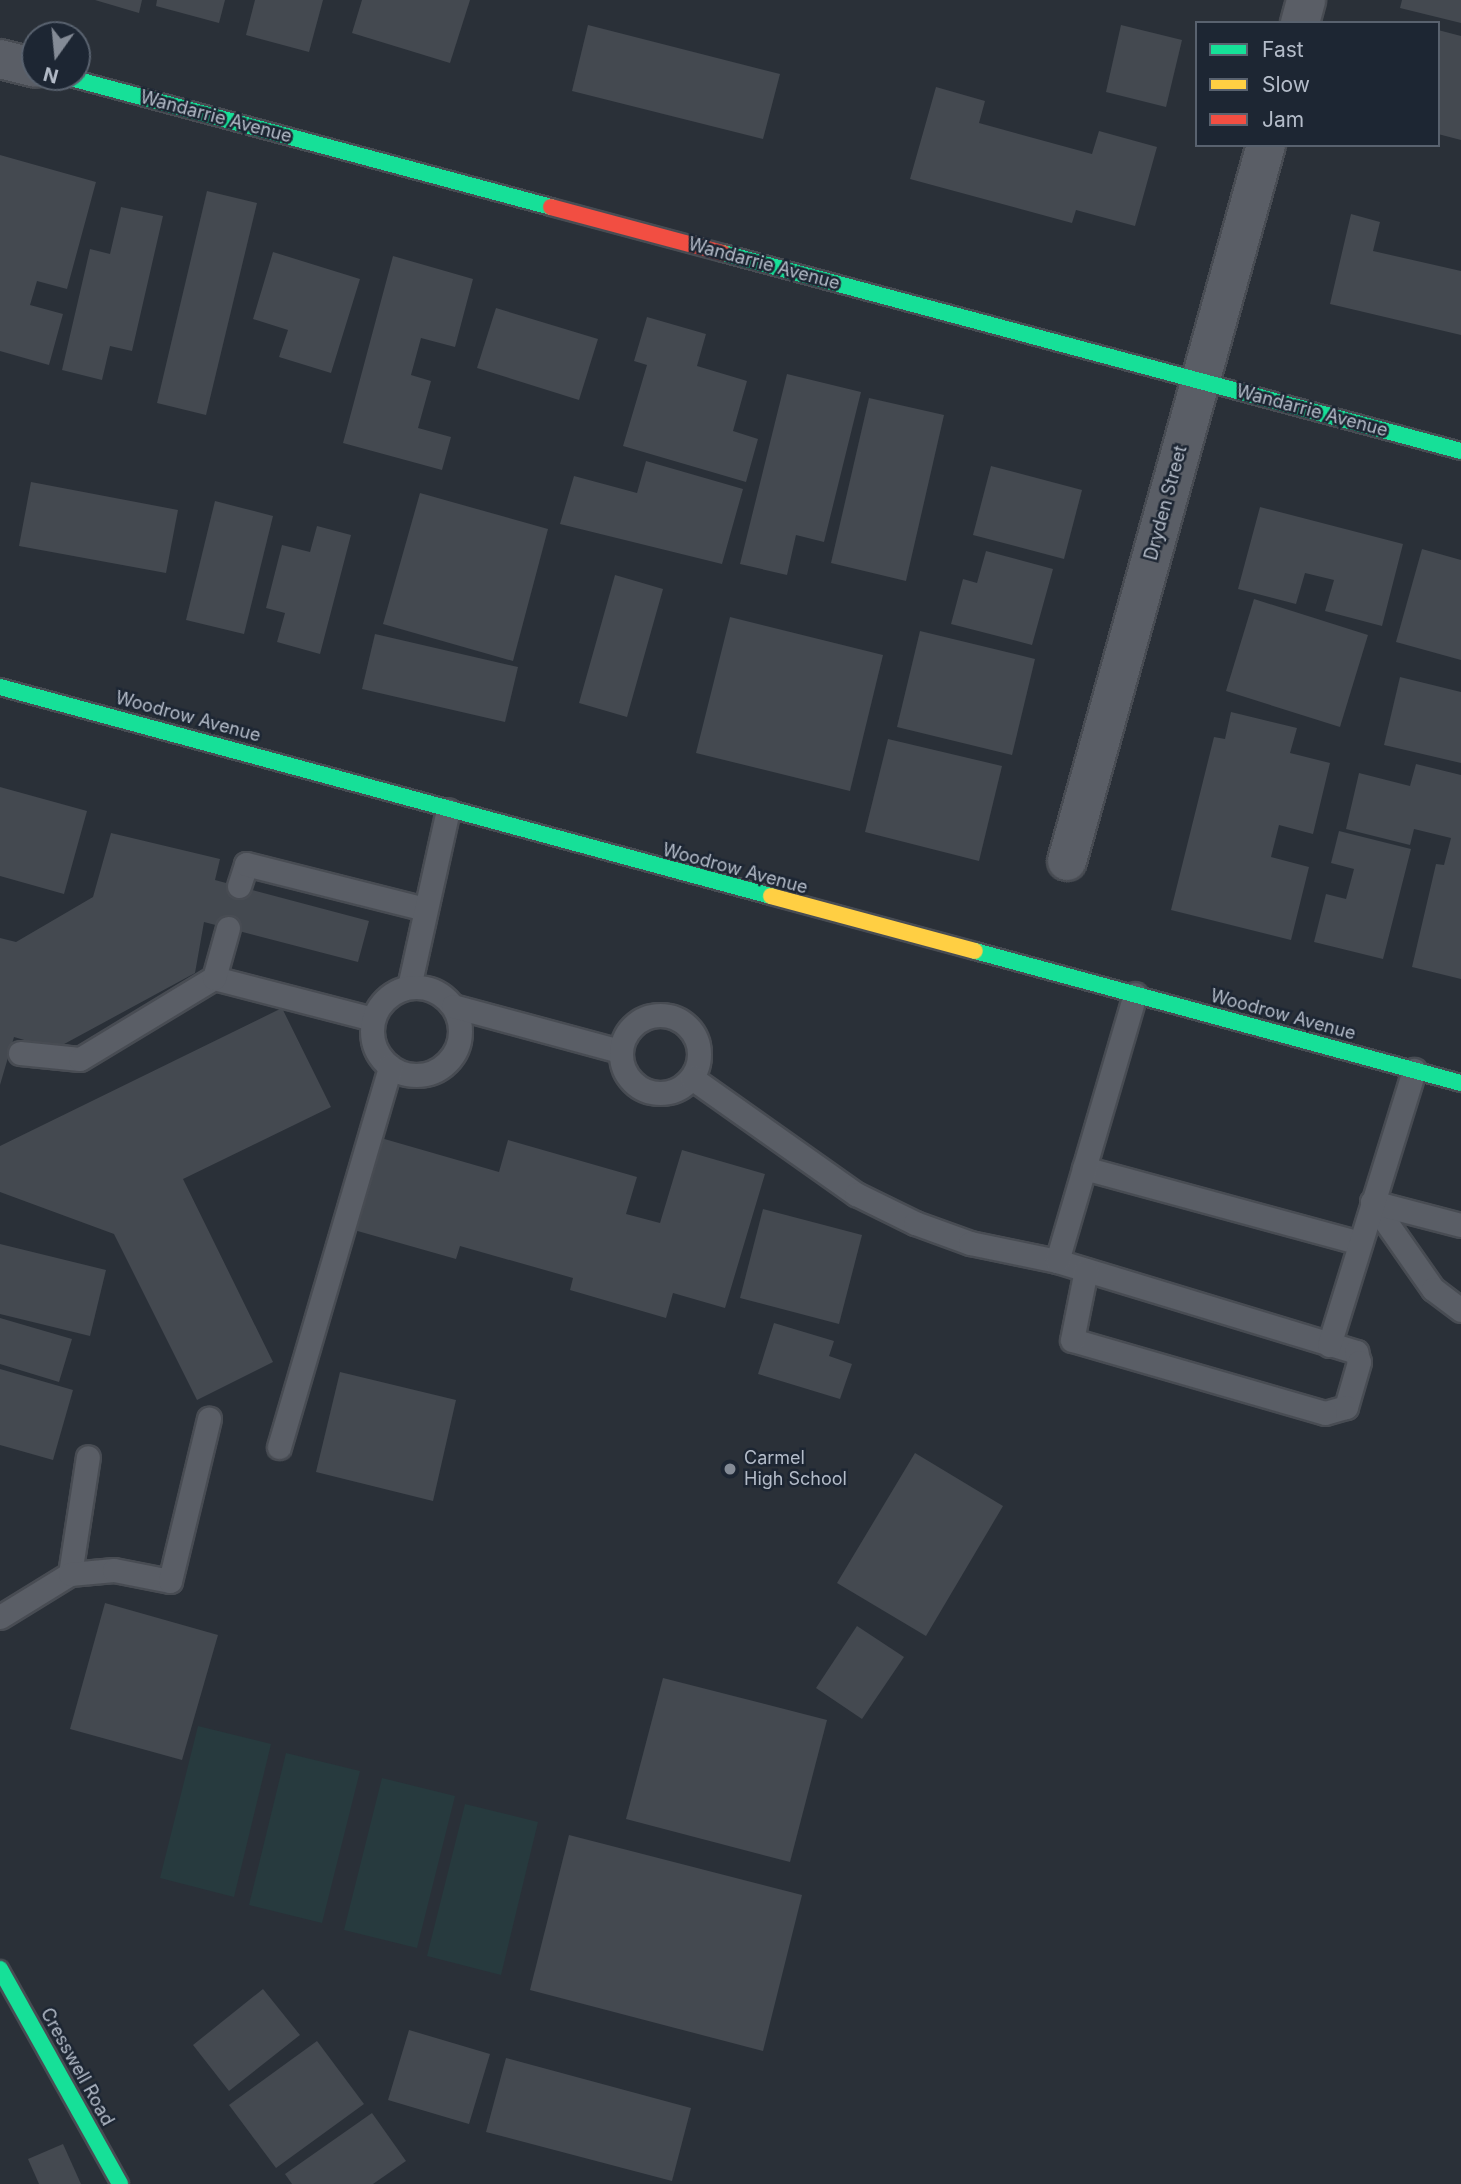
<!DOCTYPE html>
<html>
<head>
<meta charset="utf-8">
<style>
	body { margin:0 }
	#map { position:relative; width:1461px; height:2184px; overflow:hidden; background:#2a3038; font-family:Inter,sans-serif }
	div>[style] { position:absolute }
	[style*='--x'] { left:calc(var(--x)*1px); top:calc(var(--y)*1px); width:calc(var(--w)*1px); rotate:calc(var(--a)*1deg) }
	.green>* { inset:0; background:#273a3e }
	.building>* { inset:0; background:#444950 }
	.roads { filter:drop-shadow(2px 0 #484c53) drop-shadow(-2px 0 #484c53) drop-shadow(0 2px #484c53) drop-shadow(0 -2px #484c53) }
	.lane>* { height:23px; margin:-11.5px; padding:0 11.5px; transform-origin:11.5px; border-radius:11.5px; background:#5a5e66 }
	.lane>.ring { margin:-11.5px; padding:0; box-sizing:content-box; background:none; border:23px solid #5a5e66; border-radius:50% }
	.street>* { height:38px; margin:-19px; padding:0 19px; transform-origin:19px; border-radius:19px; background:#5a5e66 }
	.fast>* { height:16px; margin:-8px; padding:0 8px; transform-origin:8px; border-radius:8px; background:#16e098 }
	.slow>* { height:16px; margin:-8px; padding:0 8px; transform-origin:8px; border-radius:8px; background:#ffcf43 }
	.jam>* { height:16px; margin:-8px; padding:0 8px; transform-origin:8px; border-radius:8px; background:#f24e42 }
	.dots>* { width:19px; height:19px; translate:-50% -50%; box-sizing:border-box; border:4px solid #1d2633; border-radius:50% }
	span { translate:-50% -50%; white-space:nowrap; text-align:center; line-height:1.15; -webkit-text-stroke:5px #1d2633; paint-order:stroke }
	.street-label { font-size:18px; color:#b4bcc9 }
	.poi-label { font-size:18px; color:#b4bcc9 }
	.left { translate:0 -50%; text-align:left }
	.legend { position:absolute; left:1195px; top:21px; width:245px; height:126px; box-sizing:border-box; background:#1d2633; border:2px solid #59626f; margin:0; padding:9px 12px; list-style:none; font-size:21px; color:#b4bcc9 }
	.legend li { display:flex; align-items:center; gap:14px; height:35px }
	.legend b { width:35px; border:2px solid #59626f }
	.north { position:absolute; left:21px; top:21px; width:70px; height:70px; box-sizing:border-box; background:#1d2633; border:2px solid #59626f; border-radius:50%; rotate:195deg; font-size:19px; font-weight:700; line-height:28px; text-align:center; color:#b4bcc9 }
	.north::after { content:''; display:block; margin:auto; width:24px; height:32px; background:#848b96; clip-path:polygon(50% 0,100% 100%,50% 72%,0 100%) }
</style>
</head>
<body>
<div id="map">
	<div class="green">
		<i style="clip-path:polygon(198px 1726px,271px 1744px,234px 1897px,160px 1878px)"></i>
		<i style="clip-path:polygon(286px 1753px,360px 1771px,322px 1923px,249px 1905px)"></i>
		<i style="clip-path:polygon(382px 1778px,455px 1796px,417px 1948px,344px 1930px)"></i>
		<i style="clip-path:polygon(465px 1804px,538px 1822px,501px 1975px,427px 1956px)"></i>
	</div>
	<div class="building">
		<i style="clip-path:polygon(95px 0,142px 0,139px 13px)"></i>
		<i style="clip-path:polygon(157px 0,225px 0,219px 23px,156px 6px)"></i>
		<i style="clip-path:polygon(255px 0,323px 0,309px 52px,246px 35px)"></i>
		<i style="clip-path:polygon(362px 0,470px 0,450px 63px,352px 33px)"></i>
		<i style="clip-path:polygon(1402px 0,1461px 0,1461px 23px,1400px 8px)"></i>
		<i style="clip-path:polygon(588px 25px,780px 74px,763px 139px,572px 91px)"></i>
		<i style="clip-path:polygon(1121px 25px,1182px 40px,1166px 107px,1106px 92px)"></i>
		<i style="clip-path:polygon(1438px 30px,1461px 36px,1461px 140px,1438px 134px)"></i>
		<i style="clip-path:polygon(936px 87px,985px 101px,979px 123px,1092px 154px,1099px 131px,1157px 147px,1135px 226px,1076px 210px,1072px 223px,910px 179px)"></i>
		<i style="clip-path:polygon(0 155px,96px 182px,67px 289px,37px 281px,30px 305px,63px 314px,49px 365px,0 351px)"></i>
		<i style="clip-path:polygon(207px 191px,257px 203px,206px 415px,157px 403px)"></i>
		<i style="clip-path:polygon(121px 207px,163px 216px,132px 351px,110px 346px,102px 380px,62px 370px,90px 249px,110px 254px)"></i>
		<i style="clip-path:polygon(1351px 214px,1380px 222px,1373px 251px,1461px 271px,1461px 335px,1330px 304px)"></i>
		<i style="clip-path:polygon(273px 252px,360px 279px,331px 373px,279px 357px,288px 330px,253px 319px)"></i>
		<i style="clip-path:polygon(393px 256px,473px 279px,455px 347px,421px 338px,411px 375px,431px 381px,418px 428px,451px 437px,442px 470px,343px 443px)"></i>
		<i style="clip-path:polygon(496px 308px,598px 339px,579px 400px,477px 368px)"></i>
		<i style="clip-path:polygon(647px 317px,706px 334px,697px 366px,747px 381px,733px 431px,758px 439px,746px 482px,623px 446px,647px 365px,634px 361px)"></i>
		<i style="clip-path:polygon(787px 374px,861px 392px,824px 542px,796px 535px,787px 575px,740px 564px)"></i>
		<i style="clip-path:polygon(869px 398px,944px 415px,906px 581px,831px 563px)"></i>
		<i style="clip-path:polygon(646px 461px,743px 489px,722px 564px,560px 524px,574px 476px,637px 493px)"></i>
		<i style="clip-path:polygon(991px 466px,1082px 490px,1064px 559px,973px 535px)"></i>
		<i style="clip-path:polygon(31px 482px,178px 510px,166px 573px,19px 546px)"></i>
		<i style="clip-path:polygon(420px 493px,548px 529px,513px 661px,383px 624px)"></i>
		<i style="clip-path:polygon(215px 501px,273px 516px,244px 634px,186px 620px)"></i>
		<i style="clip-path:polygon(1260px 507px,1403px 544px,1382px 626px,1325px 611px,1334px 580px,1305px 573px,1296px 604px,1238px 589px)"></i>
		<i style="clip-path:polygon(317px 526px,351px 535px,320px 654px,277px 642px,285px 613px,266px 608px,282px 545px,310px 552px)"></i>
		<i style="clip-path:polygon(1422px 549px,1461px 560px,1461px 660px,1396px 642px)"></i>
		<i style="clip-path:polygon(986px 551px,1053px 569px,1032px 645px,951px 624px,963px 579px,977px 583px)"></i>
		<i style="clip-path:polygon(615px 575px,663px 589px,627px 717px,579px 703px)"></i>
		<i style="clip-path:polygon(1254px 599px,1368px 635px,1340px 727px,1226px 691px)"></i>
		<i style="clip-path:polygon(730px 617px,883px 655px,850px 791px,696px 753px)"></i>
		<i style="clip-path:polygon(920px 631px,1035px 659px,1012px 755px,897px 727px)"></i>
		<i style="clip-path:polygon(375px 634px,518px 667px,505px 722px,362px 689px)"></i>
		<i style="clip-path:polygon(1400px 677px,1461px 692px,1461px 763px,1384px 745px)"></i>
		<i style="clip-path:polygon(1231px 712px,1297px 728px,1290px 753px,1330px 763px,1313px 834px,1279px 825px,1271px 857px,1309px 867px,1291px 940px,1171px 910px,1214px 737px,1225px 739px)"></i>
		<i style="clip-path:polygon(888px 739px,1002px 766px,979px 861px,865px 832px)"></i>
		<i style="clip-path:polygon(1416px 764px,1461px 775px,1461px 979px,1412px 967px,1436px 864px,1444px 865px,1451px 838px,1414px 829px,1410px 845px,1346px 829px,1359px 773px,1410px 786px)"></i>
		<i style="clip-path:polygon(0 787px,87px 811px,64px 894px,0 876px)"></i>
		<i style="clip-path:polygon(1339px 831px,1411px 849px,1383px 959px,1314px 942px,1326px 894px,1346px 899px,1354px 869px,1331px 863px)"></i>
		<i style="clip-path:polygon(111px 833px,220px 859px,215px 880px,369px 921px,358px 962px,204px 922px,195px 973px,55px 1049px,14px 1037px,0 1085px,0 938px,16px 942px,93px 897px)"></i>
		<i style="clip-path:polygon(282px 1008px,331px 1107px,183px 1179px,273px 1362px,197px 1400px,114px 1234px,0 1192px,0 1146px)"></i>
		<i style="clip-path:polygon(381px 1138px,499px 1172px,508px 1140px,637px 1177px,626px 1214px,660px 1223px,682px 1150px,765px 1174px,725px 1308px,673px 1293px,666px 1318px,570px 1290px,573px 1278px,460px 1246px,456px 1259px,354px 1230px)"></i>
		<i style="clip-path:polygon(763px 1209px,862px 1235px,839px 1324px,740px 1298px)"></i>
		<i style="clip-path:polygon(0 1244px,106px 1270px,90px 1336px,0 1314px)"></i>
		<i style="clip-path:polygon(0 1318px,72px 1339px,59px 1382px,0 1364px)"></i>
		<i style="clip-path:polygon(774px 1323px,834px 1341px,829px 1356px,852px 1364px,840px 1399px,758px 1374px)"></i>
		<i style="clip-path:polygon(0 1369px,73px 1390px,53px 1460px,0 1445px)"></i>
		<i style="clip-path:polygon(340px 1372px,456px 1400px,433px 1501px,316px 1472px)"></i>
		<i style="clip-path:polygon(915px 1453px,1003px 1506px,926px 1636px,837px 1583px)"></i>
		<i style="clip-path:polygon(105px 1603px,218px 1635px,182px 1760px,70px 1729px)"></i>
		<i style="clip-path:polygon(857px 1626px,904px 1657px,862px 1719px,816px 1688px)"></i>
		<i style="clip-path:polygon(663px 1678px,827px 1720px,790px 1862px,626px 1819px)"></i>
		<i style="clip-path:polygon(569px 1835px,802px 1895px,763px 2051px,530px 1990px)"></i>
		<i style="clip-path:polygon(263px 1989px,300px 2035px,229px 2091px,193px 2045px)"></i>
		<i style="clip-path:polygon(409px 2030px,490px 2054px,469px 2124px,388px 2100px)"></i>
		<i style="clip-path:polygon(317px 2041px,364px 2104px,276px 2168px,229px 2105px)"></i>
		<i style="clip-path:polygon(506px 2058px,691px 2108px,672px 2181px,486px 2132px)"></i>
		<i style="clip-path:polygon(372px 2113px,406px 2161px,373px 2184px,292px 2184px,285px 2174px)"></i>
		<i style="clip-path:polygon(63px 2144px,81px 2184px,39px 2184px,28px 2159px)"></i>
	</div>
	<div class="roads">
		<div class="lane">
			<i style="--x:239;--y:886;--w:23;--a:-72"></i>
			<i style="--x:246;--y:864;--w:185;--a:14.1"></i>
			<i style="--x:214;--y:978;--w:164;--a:14.5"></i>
			<i style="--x:409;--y:987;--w:181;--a:-77.6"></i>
			<i class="ring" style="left:372px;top:987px;width:65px;height:65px"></i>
			<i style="--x:453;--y:1006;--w:173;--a:15.1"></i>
			<i class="ring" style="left:621px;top:1015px;width:55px;height:55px"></i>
			<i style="--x:20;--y:1053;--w:60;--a:5.7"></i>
			<i style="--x:80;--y:1059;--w:157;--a:-31.2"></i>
			<i style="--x:214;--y:978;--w:52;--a:-74.4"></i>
			<i style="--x:692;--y:1078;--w:201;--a:35.3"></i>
			<i style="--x:856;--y:1194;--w:66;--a:26.2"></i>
			<i style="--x:915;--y:1223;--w:59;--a:20"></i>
			<i style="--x:970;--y:1243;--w:89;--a:11.7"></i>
			<i style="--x:1057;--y:1261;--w:313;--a:16.9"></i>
			<i style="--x:1356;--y:1352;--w:10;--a:73"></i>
			<i style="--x:1359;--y:1362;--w:47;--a:106.1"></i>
			<i style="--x:1346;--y:1407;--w:22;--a:164"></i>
			<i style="--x:1325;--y:1413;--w:263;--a:-163.9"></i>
			<i style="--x:1072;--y:1340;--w:71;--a:-78.7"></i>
			<i style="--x:1084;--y:1168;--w:286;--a:15.2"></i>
			<i style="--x:1372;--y:1202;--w:106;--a:55"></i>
			<i style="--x:1433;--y:1289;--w:35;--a:37"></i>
			<i style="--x:1372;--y:1202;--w:92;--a:14.5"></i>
			<i style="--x:1057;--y:1261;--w:278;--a:-73.7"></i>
			<i style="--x:1329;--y:1345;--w:288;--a:-72.8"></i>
			<i style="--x:279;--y:1447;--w:396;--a:-73.7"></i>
			<i style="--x:70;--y:1574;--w:118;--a:-81.3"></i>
			<i style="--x:0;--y:1617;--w:82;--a:-31.6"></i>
			<i style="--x:70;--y:1574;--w:44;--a:-5.2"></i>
			<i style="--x:114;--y:1570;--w:57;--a:11.1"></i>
			<i style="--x:170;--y:1581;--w:167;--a:-76.5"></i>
		</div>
		<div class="street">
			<i style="--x:1300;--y:23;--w:24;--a:-75"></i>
			<i style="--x:0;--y:59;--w:36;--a:14"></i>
			<i style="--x:1067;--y:861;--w:743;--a:-74.47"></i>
		</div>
		<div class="fast">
			<i style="--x:67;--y:77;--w:501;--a:15.03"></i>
			<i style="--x:723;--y:253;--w:764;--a:15.02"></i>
			<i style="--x:0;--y:687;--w:799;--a:15.17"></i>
			<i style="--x:975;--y:951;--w:504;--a:15.2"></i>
			<i style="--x:0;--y:1969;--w:246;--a:60.8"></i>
		</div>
		<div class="slow">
			<i style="--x:771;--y:896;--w:211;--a:15.1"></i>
		</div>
		<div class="jam">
			<i style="--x:551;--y:207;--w:178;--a:15"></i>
		</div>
	</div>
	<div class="dots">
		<i style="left:730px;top:1469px;background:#848b96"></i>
	</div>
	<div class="street-label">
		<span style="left:216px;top:117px;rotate:15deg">Wandarrie Avenue</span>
		<span style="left:764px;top:264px;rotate:15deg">Wandarrie Avenue</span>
		<span style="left:1312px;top:411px;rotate:15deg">Wandarrie Avenue</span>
		<span style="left:1166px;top:503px;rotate:-75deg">Dryden Street</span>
		<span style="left:188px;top:717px;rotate:15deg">Woodrow Avenue</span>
		<span style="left:735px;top:869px;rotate:15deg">Woodrow Avenue</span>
		<span style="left:1283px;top:1015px;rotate:15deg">Woodrow Avenue</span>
		<span style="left:77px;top:2067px;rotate:61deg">Cresswell Road</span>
	</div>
	<div class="poi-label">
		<span class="left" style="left:744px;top:1469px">Carmel<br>High School</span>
	</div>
	<ul class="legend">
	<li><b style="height:9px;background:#16e098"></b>Fast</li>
	<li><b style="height:9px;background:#ffcf43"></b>Slow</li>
	<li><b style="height:9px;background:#f24e42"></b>Jam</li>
	</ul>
	<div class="north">N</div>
</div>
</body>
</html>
